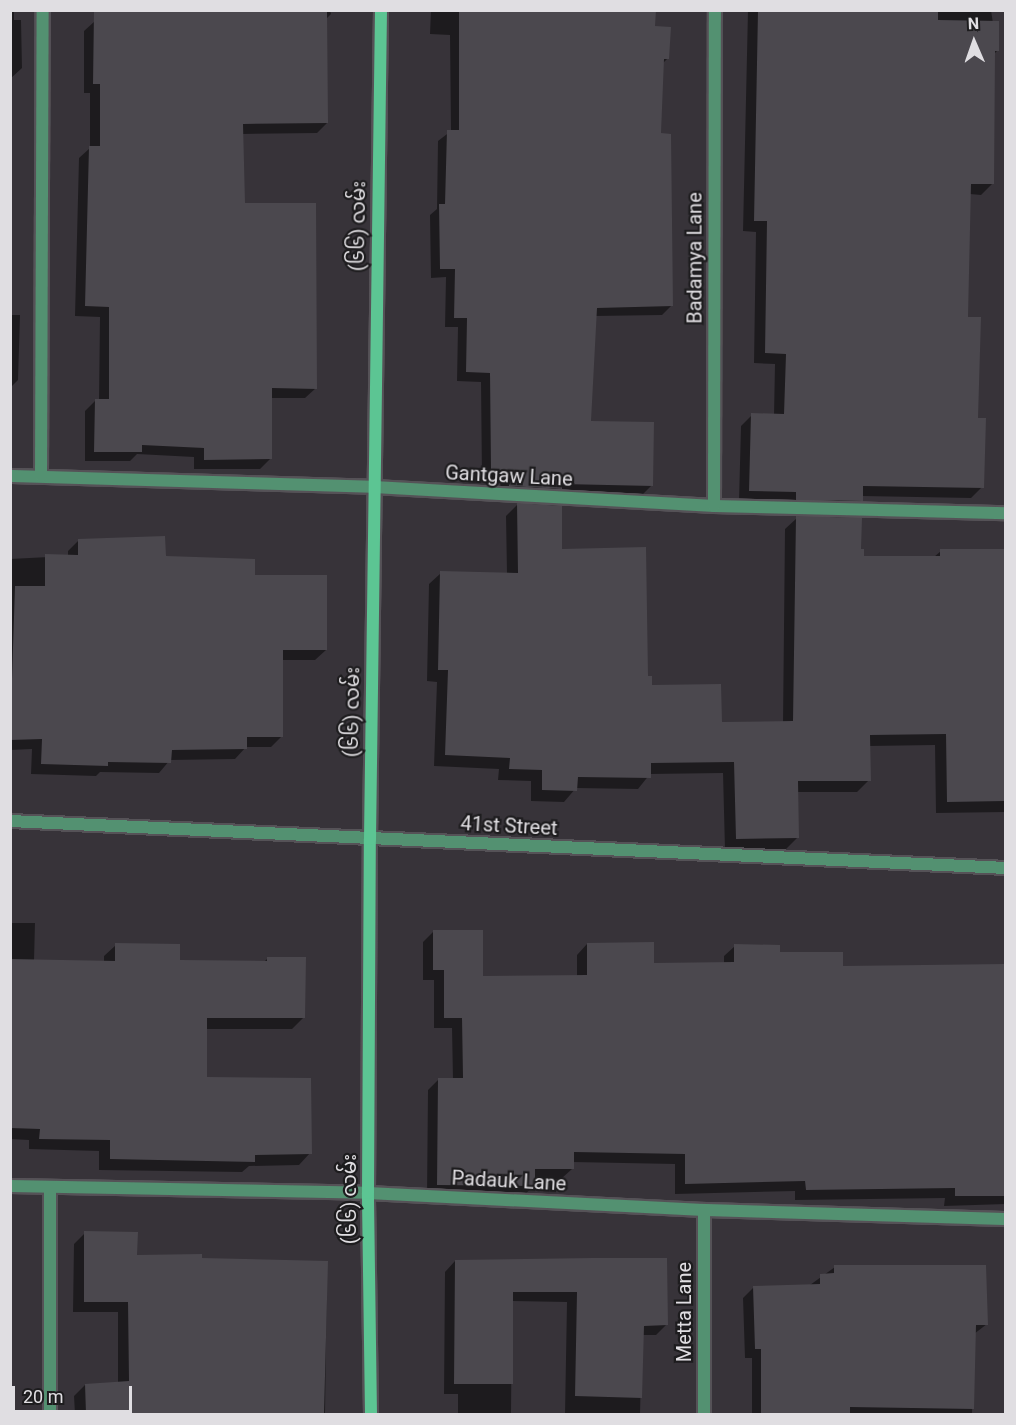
<!DOCTYPE html>
<html>
<head>
<meta charset="utf-8">
<style>
	body { margin:0 }
	#map { position:relative; width:1016px; height:1425px; overflow:hidden; background:#373339; font-family:Roboto,"Noto Sans Myanmar",sans-serif }
	div>[style] { position:absolute }
	[style*='--x'] { left:calc(var(--x)*1px); top:calc(var(--y)*1px); width:calc(var(--w)*1px); rotate:calc(var(--a)*1deg) }
	.shadow>* { inset:0; background:#0007 }
	.building>* { inset:0; background:#4b484e }
	.roads { filter:drop-shadow(2px 0 #555257) drop-shadow(-2px 0 #555257) drop-shadow(0 2px #555257) drop-shadow(0 -2px #555257) }
	.street>* { height:12px; margin:-6px; padding:0 6px; transform-origin:6px; border-radius:6px; background:#539171 }
	.secondary>* { height:12px; margin:-6px; padding:0 6px; transform-origin:6px; border-radius:6px; background:#5cc593 }
	span { translate:-50% -50%; white-space:nowrap; text-align:center; line-height:1.15; -webkit-text-stroke:4.5px #1d1c1e; paint-order:stroke }
	.street-label { font-size:20px; color:#e0dee2 }
	.frame { position:absolute; inset:0; border:12px solid #e0dee2; pointer-events:none }
	.north { position:absolute; left:944px; top:12px; width:60px; height:60px; -webkit-text-stroke:4px #1d1c1e; paint-order:stroke; rotate:358deg; font-size:16px; font-weight:700; line-height:24px; text-align:center; color:#e0dee2 }
	.north::after { content:''; display:block; margin:auto; width:21px; height:27px; background:#e0dee2; clip-path:polygon(50% 0,100% 100%,50% 72%,0 100%) }
	.scale { position:absolute; left:12px; top:1386px; width:120px; height:27px; box-sizing:border-box; border:3px solid #e0dee2; border-top:0; padding-left:8px; font-size:18px; line-height:21px; white-space:nowrap; color:#e0dee2; -webkit-text-stroke:4px #1d1c1e; paint-order:stroke }
</style>
</head>
<body>
<div id="map">
	<div class="shadow">
		<i style="clip-path:polygon(10px 10px,14px 10px,14px 20px,21px 20px,22px 68px,10px 79px)"></i>
		<i style="clip-path:polygon(121px 10px,330px 10px,331px 14px,326px 19px,327px 123px,317px 133px,242px 134px,244px 205px,316px 388px,305px 398px,271px 398px,270px 459px,260px 469px,194px 469px,194px 457px,137px 454px,130px 461px,85px 461px,85px 411px,95px 401px,99px 401px,100px 317px,75px 316px,79px 158px,90px 148px,90px 93px,84px 93px,84px 31px,95px 21px)"></i>
		<i style="clip-path:polygon(431px 10px,654px 10px,654px 28px,668px 58px,662px 64px,660px 135px,672px 305px,662px 315px,595px 316px,589px 423px,652px 485px,642px 495px,556px 493px,501px 495px,500px 478px,482px 479px,481px 382px,457px 381px,458px 327px,445px 327px,446px 277px,431px 278px,430px 215px,437px 209px,438px 141px,451px 131px,450px 35px,430px 34px)"></i>
		<i style="clip-path:polygon(748px 10px,991px 10px,997px 51px,993px 55px,992px 184px,981px 195px,970px 194px,967px 319px,982px 487px,971px 498px,862px 496px,861px 501px,850px 512px,739px 501px,741px 426px,752px 415px,774px 415px,775px 364px,754px 363px,756px 232px,743px 231px)"></i>
		<i style="clip-path:polygon(10px 315px,20px 315px,18px 380px,10px 388px)"></i>
		<i style="clip-path:polygon(517px 505px,561px 551px,647px 678px,650px 687px,721px 723px,783px 723px,785px 529px,797px 518px,860px 550px,863px 557px,934px 557px,941px 551px,1006px 591px,1006px 812px,936px 813px,935px 745px,869px 746px,869px 780px,857px 792px,796px 792px,797px 838px,786px 849px,725px 850px,723px 773px,650px 774px,638px 789px,576px 788px,564px 802px,531px 801px,531px 781px,498px 780px,499px 769px,434px 766px,437px 682px,427px 681px,429px 584px,441px 573px,507px 574px,506px 516px)"></i>
		<i style="clip-path:polygon(79px 540px,253px 576px,326px 650px,315px 660px,281px 660px,282px 736px,271px 747px,246px 747px,235px 759px,170px 760px,159px 773px,100px 772px,96px 776px,31px 774px,32px 749px,10px 750px,10px 559px,68px 556px,68px 551px)"></i>
		<i style="clip-path:polygon(10px 923px,35px 923px,34px 961px,104px 962px,104px 956px,116px 945px,179px 961px,264px 962px,268px 958px,304px 1017px,292px 1029px,205px 1029px,205px 1078px,310px 1153px,299px 1165px,249px 1166px,242px 1172px,99px 1170px,99px 1151px,29px 1149px,29px 1140px,10px 1139px)"></i>
		<i style="clip-path:polygon(433px 932px,482px 977px,577px 977px,577px 955px,587px 944px,652px 964px,724px 964px,724px 956px,735px 946px,842px 968px,1006px 965px,1006px 1204px,944px 1206px,945px 1198px,795px 1200px,795px 1191px,675px 1194px,675px 1164px,572px 1162px,572px 1169px,561px 1179px,534px 1179px,534px 1186px,523px 1196px,427px 1195px,428px 1090px,438px 1080px,453px 1080px,452px 1028px,434px 1028px,434px 980px,423px 980px,423px 942px)"></i>
		<i style="clip-path:polygon(85px 1233px,136px 1257px,327px 1263px,325px 1414px,75px 1414px,74px 1396px,85px 1385px,118px 1383px,118px 1312px,73px 1312px,74px 1244px)"></i>
		<i style="clip-path:polygon(666px 1259px,666px 1325px,656px 1335px,642px 1335px,640px 1414px,565px 1414px,567px 1302px,512px 1301px,511px 1414px,458px 1414px,458px 1394px,444px 1394px,445px 1272px,455px 1261px)"></i>
		<i style="clip-path:polygon(835px 1267px,987px 1324px,974px 1334px,972px 1414px,752px 1414px,752px 1358px,745px 1358px,743px 1298px,753px 1288px,810px 1285px)"></i>
	</div>
	<div class="building">
		<i style="clip-path:polygon(94px 10px,327px 10px,328px 123px,243px 124px,245px 203px,316px 203px,317px 389px,272px 388px,272px 459px,204px 460px,204px 448px,142px 445px,142px 452px,94px 452px,95px 399px,109px 399px,109px 307px,85px 306px,89px 146px,100px 146px,100px 84px,93px 84px)"></i>
		<i style="clip-path:polygon(459px 10px,656px 10px,655px 26px,671px 27px,669px 59px,664px 59px,661px 133px,671px 134px,673px 306px,597px 308px,591px 421px,654px 422px,653px 486px,562px 484px,562px 489px,509px 486px,509px 470px,491px 470px,490px 373px,466px 372px,467px 318px,454px 318px,455px 269px,440px 269px,439px 204px,445px 204px,447px 130px,459px 130px)"></i>
		<i style="clip-path:polygon(758px 10px,938px 10px,938px 20px,999px 21px,999px 51px,995px 51px,994px 184px,971px 184px,968px 317px,981px 317px,978px 418px,986px 418px,984px 488px,863px 486px,863px 501px,796px 500px,796px 492px,749px 491px,751px 413px,784px 414px,786px 354px,765px 353px,767px 221px,754px 221px)"></i>
		<i style="clip-path:polygon(517px 503px,562px 506px,562px 549px,646px 547px,648px 676px,652px 676px,652px 685px,721px 684px,722px 722px,793px 721px,796px 516px,862px 518px,861px 549px,864px 549px,864px 556px,940px 556px,940px 549px,1005px 549px,1005px 801px,947px 802px,946px 734px,870px 735px,871px 781px,798px 781px,799px 838px,736px 839px,734px 762px,651px 763px,651px 778px,578px 777px,577px 791px,542px 790px,542px 770px,509px 769px,510px 758px,445px 755px,448px 670px,438px 670px,440px 571px,518px 573px)"></i>
		<i style="clip-path:polygon(165px 536px,166px 556px,255px 559px,255px 575px,327px 575px,327px 650px,283px 650px,283px 737px,247px 737px,247px 749px,172px 750px,171px 763px,108px 762px,108px 766px,41px 764px,42px 739px,10px 740px,15px 586px,45px 586px,45px 554px,78px 555px,78px 539px)"></i>
		<i style="clip-path:polygon(433px 930px,483px 930px,483px 976px,587px 975px,587px 943px,654px 942px,654px 963px,734px 962px,734px 944px,780px 945px,780px 952px,843px 952px,843px 966px,1005px 964px,1005px 1196px,955px 1196px,955px 1188px,806px 1190px,805px 1181px,685px 1184px,685px 1154px,574px 1152px,574px 1169px,535px 1169px,535px 1186px,437px 1185px,438px 1078px,463px 1078px,462px 1018px,444px 1018px,444px 970px,433px 970px)"></i>
		<i style="clip-path:polygon(115px 943px,180px 944px,180px 960px,267px 961px,267px 957px,306px 957px,305px 1018px,207px 1018px,207px 1077px,311px 1078px,312px 1154px,255px 1155px,255px 1162px,110px 1159px,110px 1140px,39px 1139px,40px 1129px,10px 1128px,10px 959px,115px 961px)"></i>
		<i style="clip-path:polygon(84px 1231px,138px 1232px,137px 1255px,202px 1254px,202px 1258px,328px 1261px,324px 1414px,86px 1414px,85px 1384px,129px 1381px,128px 1302px,84px 1302px)"></i>
		<i style="clip-path:polygon(593px 1258px,667px 1258px,668px 1325px,644px 1326px,642px 1398px,575px 1396px,577px 1292px,513px 1292px,513px 1384px,454px 1384px,455px 1260px)"></i>
		<i style="clip-path:polygon(834px 1265px,986px 1265px,988px 1325px,976px 1325px,974px 1409px,850px 1407px,850px 1414px,761px 1414px,761px 1349px,755px 1349px,753px 1286px,820px 1284px,820px 1274px,834px 1273px)"></i>
	</div>
	<div class="roads">
		<div class="street">
			<i style="--x:10;--y:476;--w:364;--a:1.7"></i>
			<i style="--x:374;--y:487;--w:341;--a:3.2"></i>
			<i style="--x:714;--y:506;--w:292;--a:1.4"></i>
			<i style="--x:41;--y:476;--w:466;--a:-89.8"></i>
			<i style="--x:714;--y:506;--w:496;--a:-89.9"></i>
			<i style="--x:10;--y:821;--w:997;--a:2.7"></i>
			<i style="--x:10;--y:1186;--w:358;--a:1.1"></i>
			<i style="--x:368;--y:1193;--w:336;--a:2.9"></i>
			<i style="--x:704;--y:1210;--w:302;--a:1.7"></i>
			<i style="--x:50;--y:1414;--w:227;--a:-90"></i>
			<i style="--x:704;--y:1414;--w:204;--a:-90"></i>
		</div>
		<div class="secondary">
			<i style="--x:371;--y:1414;--w:221;--a:-90.8"></i>
			<i style="--x:368;--y:1193;--w:354;--a:-89.7"></i>
			<i style="--x:370;--y:839;--w:829;--a:-89.24"></i>
		</div>
	</div>
	<div class="street-label">
		<span style="left:358px;top:226px;rotate:-89deg">(၆၆) လမ်း</span>
		<span style="left:695px;top:258px;rotate:-90deg">Badamya Lane</span>
		<span style="left:509px;top:476px;rotate:3deg">Gantgaw Lane</span>
		<span style="left:352px;top:712px;rotate:-89deg">(၆၆) လမ်း</span>
		<span style="left:509px;top:826px;rotate:3deg">41st Street</span>
		<span style="left:509px;top:1181px;rotate:3deg">Padauk Lane</span>
		<span style="left:349px;top:1199px;rotate:-90deg">(၆၆) လမ်း</span>
		<span style="left:684px;top:1312px;rotate:-90deg">Metta Lane</span>
	</div>
	<div class="frame"></div>
	<div class="north">N</div>
	<div class="scale">20 m</div>
</div>
</body>
</html>
